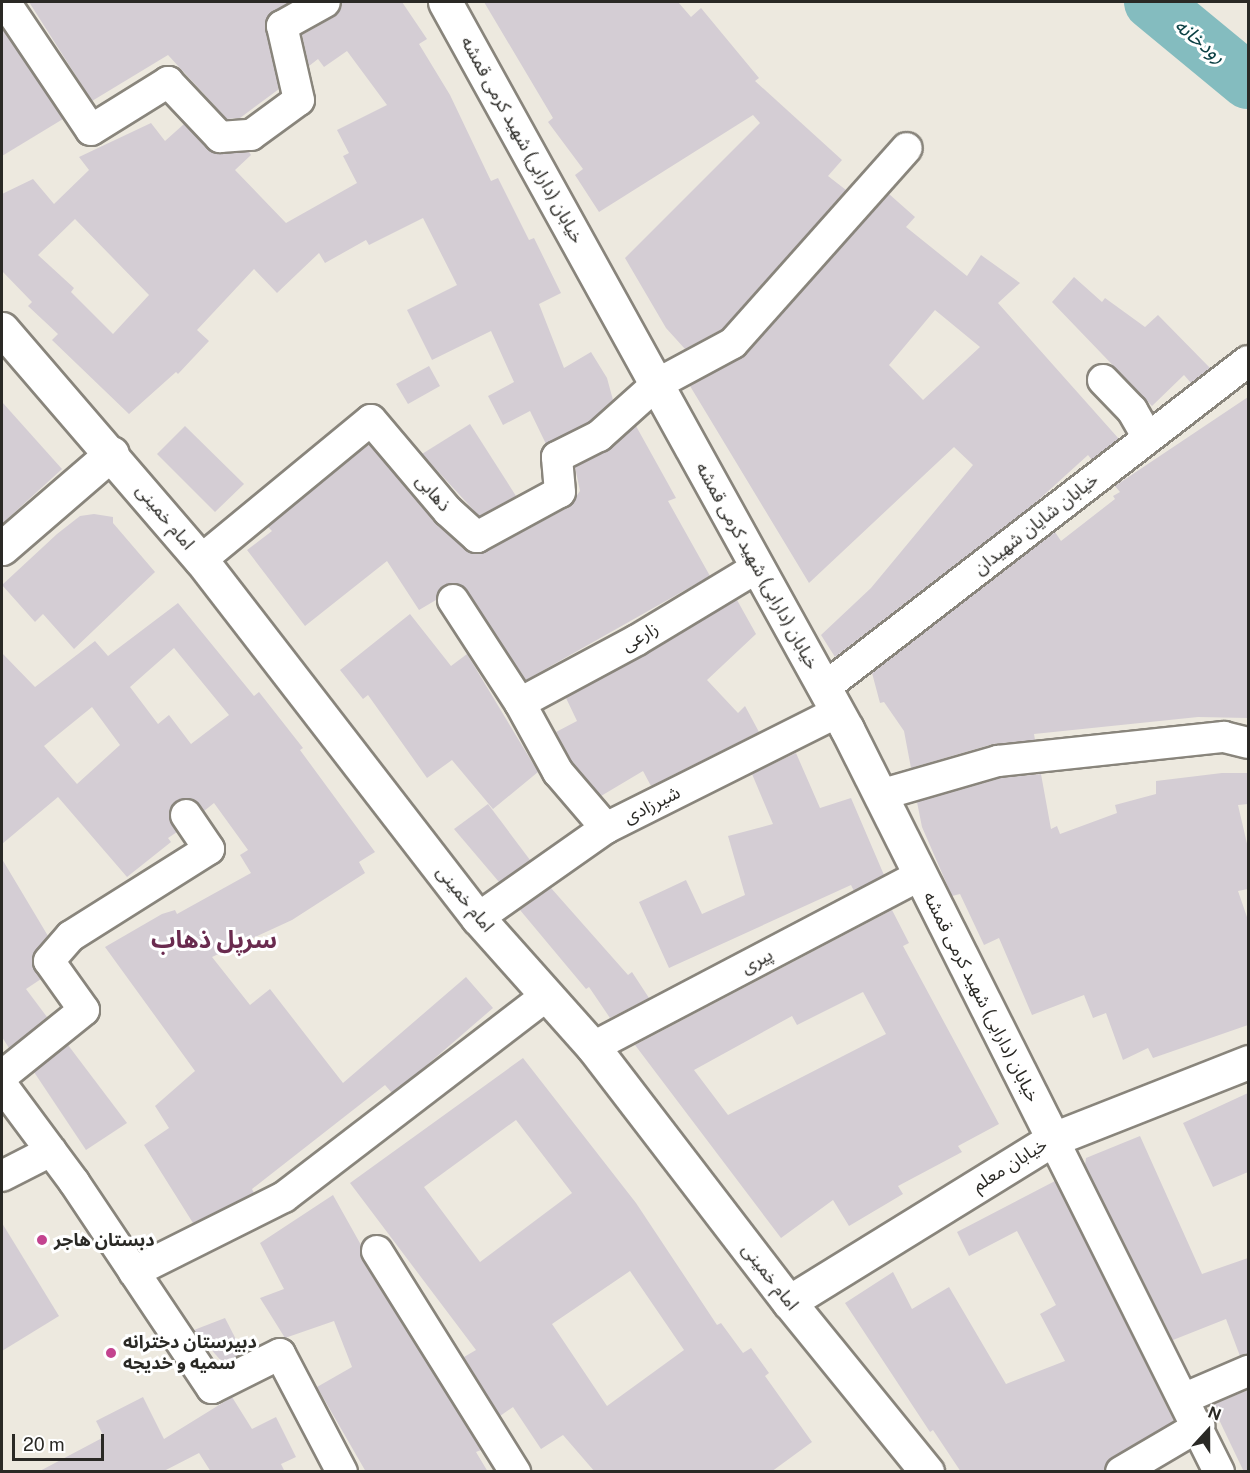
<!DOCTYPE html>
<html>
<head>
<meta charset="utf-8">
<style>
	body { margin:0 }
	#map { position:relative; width:1250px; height:1473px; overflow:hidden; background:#ede9df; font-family:"Public Sans","Noto Sans Arabic",sans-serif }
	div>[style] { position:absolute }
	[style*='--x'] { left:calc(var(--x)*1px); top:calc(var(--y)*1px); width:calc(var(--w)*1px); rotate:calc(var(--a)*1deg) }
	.river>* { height:56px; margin:-28px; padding:0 28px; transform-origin:28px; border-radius:28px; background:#84bcbf }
	.building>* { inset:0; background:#d4cdd4 }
	.roads { filter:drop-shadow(2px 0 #89857c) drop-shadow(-2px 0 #89857c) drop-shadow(0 2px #89857c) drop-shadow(0 -2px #89857c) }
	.street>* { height:30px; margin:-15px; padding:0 15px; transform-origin:15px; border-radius:15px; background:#fff }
	.secondary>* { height:33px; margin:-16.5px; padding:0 16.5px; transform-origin:16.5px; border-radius:16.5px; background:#fff }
	.dots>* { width:16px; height:16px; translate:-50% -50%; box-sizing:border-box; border:3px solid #fff; border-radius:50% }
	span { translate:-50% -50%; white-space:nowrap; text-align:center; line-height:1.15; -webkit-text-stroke:6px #fff; paint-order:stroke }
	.street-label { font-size:18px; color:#2a2925 }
	.poi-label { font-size:18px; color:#2a2925; font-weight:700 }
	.left { translate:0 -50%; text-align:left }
	.water-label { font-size:20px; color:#093e42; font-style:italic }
	.district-label { font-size:24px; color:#6a2b4f; font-weight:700 }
	.frame { position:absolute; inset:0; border:3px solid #2a2925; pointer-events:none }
	.north { position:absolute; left:1178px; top:1401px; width:60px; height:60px; -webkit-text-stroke:4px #fff; paint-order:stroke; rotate:21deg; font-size:16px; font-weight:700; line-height:24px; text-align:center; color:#2a2925 }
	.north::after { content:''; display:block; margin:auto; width:21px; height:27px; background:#2a2925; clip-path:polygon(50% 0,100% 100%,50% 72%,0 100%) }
	.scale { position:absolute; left:12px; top:1434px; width:92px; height:27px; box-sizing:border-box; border:3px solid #2a2925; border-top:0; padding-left:8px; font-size:18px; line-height:21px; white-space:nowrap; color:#2a2925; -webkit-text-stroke:4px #fff; paint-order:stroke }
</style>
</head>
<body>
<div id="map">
	<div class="river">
		<i style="--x:1152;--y:2;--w:124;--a:39.5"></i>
	</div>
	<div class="building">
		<i style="clip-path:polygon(29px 2px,291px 2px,266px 20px,279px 89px,240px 118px,227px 119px,168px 55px,92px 101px)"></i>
		<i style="clip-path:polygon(evenodd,342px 2px,402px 2px,427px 39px,419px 44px,450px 95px,491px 181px,498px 178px,529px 240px,534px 238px,561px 293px,539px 304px,564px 368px,591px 352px,607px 378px,613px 400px,589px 422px,546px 444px,530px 411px,503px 425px,488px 396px,514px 382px,491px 331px,432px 360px,407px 310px,457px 285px,423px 218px,369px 245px,366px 240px,325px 263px,319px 253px,277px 293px,254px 269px,197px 330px,209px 341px,178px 374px,176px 372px,129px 414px,52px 340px,58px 334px,28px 306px,32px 302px,2px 271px,2px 194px,33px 179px,54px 204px,89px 170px,79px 157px,151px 123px,165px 141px,184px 124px,213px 153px,249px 152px,251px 155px,235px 170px,286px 223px,357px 183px,343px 156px,349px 153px,337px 130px,387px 105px,347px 51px,324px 67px,318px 59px,309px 66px,302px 35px,334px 17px,342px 2px,75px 219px,149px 295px,113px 334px,71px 292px,74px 288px,38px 255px,75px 219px)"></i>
		<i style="clip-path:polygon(484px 2px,678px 2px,691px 17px,701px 8px,759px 78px,755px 81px,842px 160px,828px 176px,846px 190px,722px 329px,685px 349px,666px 328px,625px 258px,760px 123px,753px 115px,599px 212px,575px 175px,583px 169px,548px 122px,553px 118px)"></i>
		<i style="clip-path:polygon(2px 28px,63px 119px,2px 156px)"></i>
		<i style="clip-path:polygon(evenodd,889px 194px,915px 217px,906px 227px,967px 276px,981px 255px,1020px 283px,998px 303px,1119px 439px,1092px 460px,1088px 455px,1034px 504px,835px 657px,821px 635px,871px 588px,973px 465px,954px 447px,809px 583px,690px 386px,746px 354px,889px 194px,935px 310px,980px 347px,923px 400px,889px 365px,935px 310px)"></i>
		<i style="clip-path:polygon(1074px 277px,1102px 302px,1105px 298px,1145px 327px,1158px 315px,1210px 368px,1191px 383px,1184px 375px,1152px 406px,1052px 302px)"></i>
		<i style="clip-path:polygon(429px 366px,440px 386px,408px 404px,396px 384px)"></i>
		<i style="clip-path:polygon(1248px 397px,1248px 718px,1198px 717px,1034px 734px,1035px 740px,993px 744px,911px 768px,904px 731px,884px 702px,880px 703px,872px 673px,1055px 532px,1061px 541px,1115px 499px,1113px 496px,1120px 492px,1115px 486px)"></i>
		<i style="clip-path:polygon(2px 402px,62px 469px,2px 524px)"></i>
		<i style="clip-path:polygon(470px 424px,516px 496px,479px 516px,422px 454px)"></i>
		<i style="clip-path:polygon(185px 426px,244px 484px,215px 512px,157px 454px)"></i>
		<i style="clip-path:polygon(636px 426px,676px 498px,668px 501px,710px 576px,526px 680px,460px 584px,444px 585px,436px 600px,419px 610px,387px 561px,305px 626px,247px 550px,272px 531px,268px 527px,369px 444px,436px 524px,466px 550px,485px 552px,569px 507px,580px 491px,575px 467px,607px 451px)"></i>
		<i style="clip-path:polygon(94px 514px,113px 517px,113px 523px,155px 572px,74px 649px,43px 614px,35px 622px,2px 585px,57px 534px,80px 516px)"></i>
		<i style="clip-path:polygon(737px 600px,756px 634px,707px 680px,738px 713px,745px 706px,759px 732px,651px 786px,643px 771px,601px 796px,572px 762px,556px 732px,577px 721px,566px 698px)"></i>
		<i style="clip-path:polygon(evenodd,178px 603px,254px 696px,259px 692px,303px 748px,300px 750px,375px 852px,359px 862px,365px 873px,292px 920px,212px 957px,250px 1005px,270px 989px,343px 1083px,466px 977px,493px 1008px,420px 1071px,392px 1093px,385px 1085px,252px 1189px,254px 1193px,193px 1223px,144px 1145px,169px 1128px,155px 1106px,195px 1071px,105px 947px,162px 914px,175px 910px,177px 914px,251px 873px,240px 855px,248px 850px,214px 803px,204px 811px,194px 800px,185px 798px,170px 808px,169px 817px,177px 832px,168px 838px,171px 842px,127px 877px,58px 797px,2px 844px,2px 653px,35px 687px,95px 641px,108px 656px,178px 603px,174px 648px,229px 715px,191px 744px,169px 715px,158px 724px,130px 687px,174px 648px,178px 603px,92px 707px,120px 745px,77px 784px,44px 746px,92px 707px)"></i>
		<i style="clip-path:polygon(410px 614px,451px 666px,467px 654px,538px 772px,493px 809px,452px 760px,427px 778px,368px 695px,363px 699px,340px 670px)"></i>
		<i style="clip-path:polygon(796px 753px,820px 808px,851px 798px,884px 875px,854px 891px,851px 885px,669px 968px,639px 902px,686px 880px,702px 914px,745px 895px,728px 836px,773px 824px,752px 774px)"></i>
		<i style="clip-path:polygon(1222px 773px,1248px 773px,1248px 804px,1238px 805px,1248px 848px,1248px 889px,1238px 891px,1248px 920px,1248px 1025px,1153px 1058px,1148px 1048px,1123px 1060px,1106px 1013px,1093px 1018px,1084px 995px,1032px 1015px,999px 938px,984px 945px,960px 894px,952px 896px,922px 827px,917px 802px,1001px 778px,1041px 774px,1051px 829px,1057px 826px,1060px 834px,1117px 813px,1115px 805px,1156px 794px,1156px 781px)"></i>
		<i style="clip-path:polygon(488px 804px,530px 860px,499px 882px,454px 829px)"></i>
		<i style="clip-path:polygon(2px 859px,48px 936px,32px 957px,41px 979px,26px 989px,47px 1017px,9px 1048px,2px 1037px)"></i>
		<i style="clip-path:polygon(551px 888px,628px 975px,632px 972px,649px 998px,610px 1018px,589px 987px,586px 989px,520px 910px)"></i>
		<i style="clip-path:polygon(evenodd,892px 910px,909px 943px,903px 946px,999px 1124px,958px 1146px,962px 1152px,898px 1186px,903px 1194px,849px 1226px,833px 1200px,781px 1238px,635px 1045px,892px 910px,863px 992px,886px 1034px,728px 1115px,694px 1070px,792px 1016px,797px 1025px,863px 992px)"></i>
		<i style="clip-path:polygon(68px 1045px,127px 1123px,86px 1150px,34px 1072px)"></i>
		<i style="clip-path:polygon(evenodd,523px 1058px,636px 1203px,717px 1325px,721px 1323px,743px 1353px,751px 1348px,769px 1373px,765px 1376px,812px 1442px,771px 1472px,595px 1472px,563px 1435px,541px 1449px,513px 1407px,500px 1416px,464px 1357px,476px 1350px,350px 1183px,523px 1058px,516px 1120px,572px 1193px,480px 1262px,424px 1187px,516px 1120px,523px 1058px,630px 1271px,684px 1350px,607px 1406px,552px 1324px,630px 1271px)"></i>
		<i style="clip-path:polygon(1248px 1093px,1248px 1172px,1213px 1187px,1183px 1123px)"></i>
		<i style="clip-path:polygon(1140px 1136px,1202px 1274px,1248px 1258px,1248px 1354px,1240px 1356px,1226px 1319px,1173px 1340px,1085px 1165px,1086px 1158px)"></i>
		<i style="clip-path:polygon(1055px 1181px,1174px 1421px,1112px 1457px,1104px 1472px,961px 1472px,933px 1430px,930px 1432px,845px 1303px,893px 1272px,912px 1309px,949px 1287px,1006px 1384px,1065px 1361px,1040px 1314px,1056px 1305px,1017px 1231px,969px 1256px,957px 1232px)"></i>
		<i style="clip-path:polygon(333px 1195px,361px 1245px,362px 1260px,481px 1450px,476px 1452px,488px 1472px,366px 1472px,317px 1387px,352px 1367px,334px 1321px,285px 1338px,260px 1298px,284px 1289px,260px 1243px)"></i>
		<i style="clip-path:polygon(2px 1223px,59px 1316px,2px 1351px)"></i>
		<i style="clip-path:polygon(225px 1318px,243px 1353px,223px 1363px,194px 1330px)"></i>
		<i style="clip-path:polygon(1248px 1390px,1248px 1472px,1244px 1472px,1212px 1405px)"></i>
		<i style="clip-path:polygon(143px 1397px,164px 1439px,232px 1397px,252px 1429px,276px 1417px,296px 1457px,281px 1464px,285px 1472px,211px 1472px,199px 1453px,162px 1472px,38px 1472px,104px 1437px,96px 1421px)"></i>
	</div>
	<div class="roads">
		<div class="street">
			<i style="--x:5;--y:2;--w:154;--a:56.1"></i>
			<i style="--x:91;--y:130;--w:91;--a:-31.9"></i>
			<i style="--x:168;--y:82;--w:76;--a:46.6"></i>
			<i style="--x:220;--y:137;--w:31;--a:-4"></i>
			<i style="--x:251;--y:135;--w:59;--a:-36.1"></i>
			<i style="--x:299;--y:100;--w:76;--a:-102.9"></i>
			<i style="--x:282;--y:26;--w:49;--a:-29.2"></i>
			<i style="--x:1103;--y:380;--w:42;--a:46"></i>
			<i style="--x:1132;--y:410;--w:32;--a:60"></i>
			<i style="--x:201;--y:560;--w:220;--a:-39.5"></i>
			<i style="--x:371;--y:420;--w:119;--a:49.8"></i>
			<i style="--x:448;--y:511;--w:39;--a:42"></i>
			<i style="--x:477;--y:537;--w:94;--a:-28.5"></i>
			<i style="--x:560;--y:492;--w:35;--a:-95"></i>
			<i style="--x:557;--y:457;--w:47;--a:-26.6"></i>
			<i style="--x:599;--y:436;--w:78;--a:-41.9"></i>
			<i style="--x:657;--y:384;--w:86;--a:-28.3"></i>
			<i style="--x:733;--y:343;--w:261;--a:-48.3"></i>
			<i style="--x:453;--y:600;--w:123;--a:57"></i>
			<i style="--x:520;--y:703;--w:79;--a:61.2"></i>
			<i style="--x:558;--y:772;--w:74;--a:49.4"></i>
			<i style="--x:824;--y:688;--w:535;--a:-37.64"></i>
			<i style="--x:520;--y:703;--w:133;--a:-28.3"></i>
			<i style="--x:637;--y:640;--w:141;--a:-31.1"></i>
			<i style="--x:880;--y:795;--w:123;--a:-16.1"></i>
			<i style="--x:998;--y:761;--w:227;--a:-6.1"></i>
			<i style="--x:1224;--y:737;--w:25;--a:14"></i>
			<i style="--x:478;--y:918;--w:156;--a:-35.1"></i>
			<i style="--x:606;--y:828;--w:259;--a:-26.6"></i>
			<i style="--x:593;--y:1047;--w:370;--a:-27.7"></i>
			<i style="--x:2;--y:1076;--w:105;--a:-38.8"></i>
			<i style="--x:84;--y:1010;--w:60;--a:-125.5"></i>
			<i style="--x:49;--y:961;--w:33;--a:-49"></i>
			<i style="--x:71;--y:936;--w:163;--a:-32.2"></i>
			<i style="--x:209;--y:849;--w:41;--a:-124.1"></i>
			<i style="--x:2;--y:1085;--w:121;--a:53.4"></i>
			<i style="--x:74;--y:1182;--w:248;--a:56.2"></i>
			<i style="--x:212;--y:1388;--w:76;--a:-26.6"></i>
			<i style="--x:280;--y:1354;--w:133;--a:62.3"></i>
			<i style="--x:1053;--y:1139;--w:372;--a:63.5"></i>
			<i style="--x:2;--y:1176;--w:55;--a:-27"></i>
			<i style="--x:377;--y:1251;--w:261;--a:58"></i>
			<i style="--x:134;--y:1272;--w:168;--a:-26.6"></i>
			<i style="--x:284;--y:1197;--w:332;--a:-37.5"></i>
			<i style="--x:1185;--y:1398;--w:69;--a:-23.2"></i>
			<i style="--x:1121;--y:1472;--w:91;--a:-30.5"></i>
		</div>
		<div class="secondary">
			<i style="--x:445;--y:2;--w:831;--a:61.06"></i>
			<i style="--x:847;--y:729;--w:459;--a:63.3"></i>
			<i style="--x:2;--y:329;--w:305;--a:49.3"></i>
			<i style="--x:201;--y:560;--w:453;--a:52.3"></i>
			<i style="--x:478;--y:918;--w:173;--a:48.3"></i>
			<i style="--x:593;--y:1047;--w:322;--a:52.5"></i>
			<i style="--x:789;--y:1302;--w:219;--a:50.9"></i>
			<i style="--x:2;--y:548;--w:145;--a:-40.8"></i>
			<i style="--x:789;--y:1302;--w:310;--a:-31.7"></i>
			<i style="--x:1053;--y:1139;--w:210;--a:-21.5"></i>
		</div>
	</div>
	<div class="dots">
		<i style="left:42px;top:1240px;background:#c3438f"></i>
		<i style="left:111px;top:1353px;background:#c3438f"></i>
	</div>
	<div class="street-label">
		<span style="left:522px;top:140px;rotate:61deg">خیابان (دارابی) شهید کرمی قمشه</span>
		<span style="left:433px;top:493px;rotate:49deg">ذهابی</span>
		<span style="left:165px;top:517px;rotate:50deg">امام خمینی</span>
		<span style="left:1036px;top:524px;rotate:-38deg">خیابان شایان شهیدان</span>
		<span style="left:757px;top:566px;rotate:61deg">خیابان (دارابی) شهید کرمی قمشه</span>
		<span style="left:640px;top:637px;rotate:-31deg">زارعی</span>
		<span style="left:652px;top:805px;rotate:-27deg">شیرزادی</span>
		<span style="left:465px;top:899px;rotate:51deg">امام خمینی</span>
		<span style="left:757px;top:961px;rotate:-28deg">پیری</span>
		<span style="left:981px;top:997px;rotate:63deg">خیابان (دارابی) شهید کرمی قمشه</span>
		<span style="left:1010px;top:1165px;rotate:-32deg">خیابان معلم</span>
		<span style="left:770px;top:1277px;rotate:52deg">امام خمینی</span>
	</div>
	<div class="poi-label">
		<span class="left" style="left:54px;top:1240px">دبستان هاجر</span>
		<span class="left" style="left:123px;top:1353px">دبیرستان دخترانه<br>سمیه و خدیجه</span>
	</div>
	<div class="water-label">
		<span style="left:1200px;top:41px;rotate:39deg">رودخانه</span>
	</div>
	<div class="district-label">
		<span style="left:214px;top:940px">سرپل ذهاب</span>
	</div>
	<div class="frame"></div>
	<div class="north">N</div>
	<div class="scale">20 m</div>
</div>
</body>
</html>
